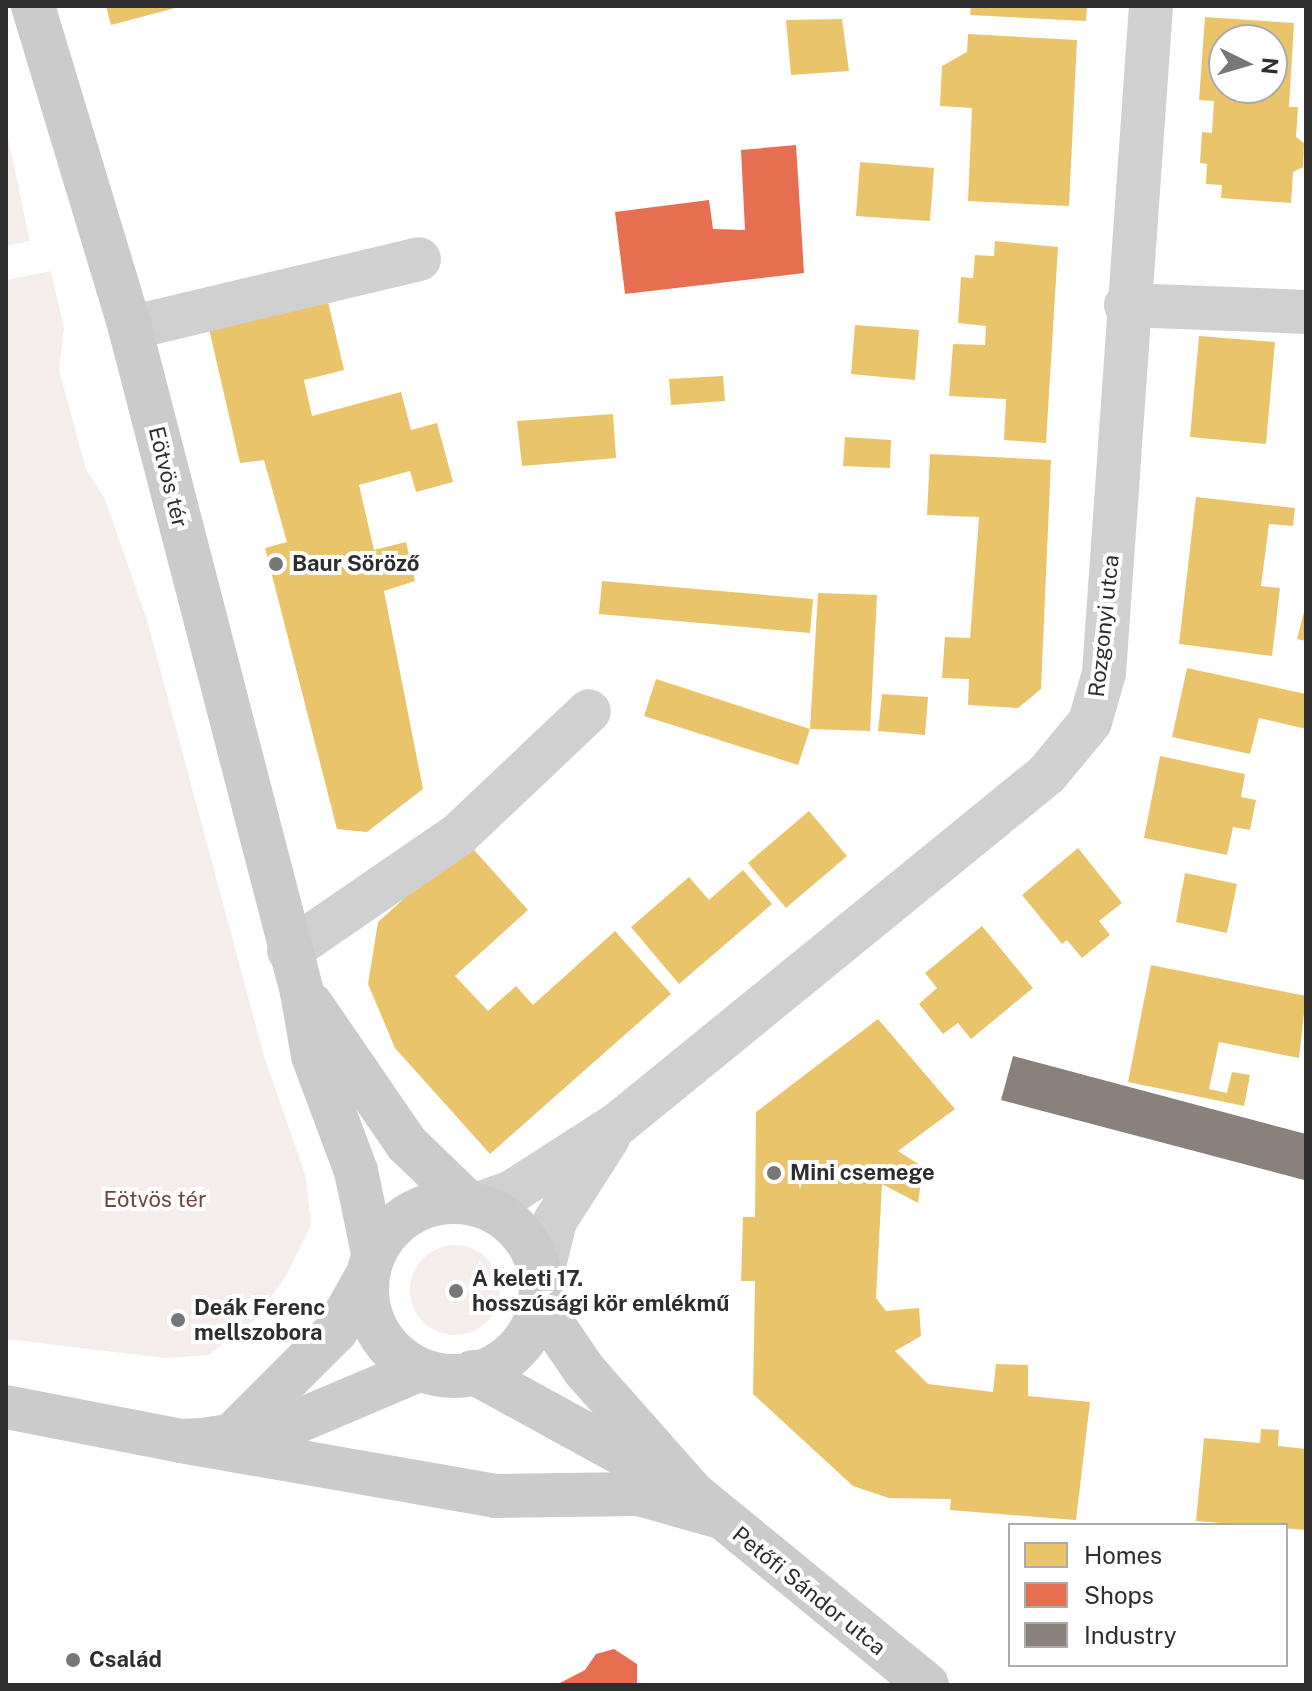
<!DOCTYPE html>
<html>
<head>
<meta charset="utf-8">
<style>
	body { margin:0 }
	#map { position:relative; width:1312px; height:1691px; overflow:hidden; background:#fff; font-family:"Public Sans",sans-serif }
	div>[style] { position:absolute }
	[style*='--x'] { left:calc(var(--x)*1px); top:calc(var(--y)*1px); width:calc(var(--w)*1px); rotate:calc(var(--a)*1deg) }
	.green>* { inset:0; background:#f5edeb }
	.round { border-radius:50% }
	.homes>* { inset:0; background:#e9c46a }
	.shops>* { inset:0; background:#e76f51 }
	.industry>* { inset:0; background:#8a817c }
	.street>* { height:44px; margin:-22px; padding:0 22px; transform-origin:22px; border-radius:22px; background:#d0d0d0 }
	.secondary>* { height:44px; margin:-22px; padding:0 22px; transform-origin:22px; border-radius:22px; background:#cbcbcb }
	.secondary>.ring { margin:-22px; padding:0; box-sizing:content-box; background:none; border:44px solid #cbcbcb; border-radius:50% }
	.dots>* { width:22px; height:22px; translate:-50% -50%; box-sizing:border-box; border:4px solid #fff; border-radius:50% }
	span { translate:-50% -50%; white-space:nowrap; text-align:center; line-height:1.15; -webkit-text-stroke:8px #fff; paint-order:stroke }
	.street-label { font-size:22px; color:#2e2e2e }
	.poi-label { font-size:22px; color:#2e2e2e; font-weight:700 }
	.left { translate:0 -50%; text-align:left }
	.park-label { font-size:22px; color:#6b463a }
	.frame { position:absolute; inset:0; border:8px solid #2e2e2e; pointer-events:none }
	.legend { position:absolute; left:1008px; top:1523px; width:280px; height:144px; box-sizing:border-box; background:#fff; border:2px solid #ababab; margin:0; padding:10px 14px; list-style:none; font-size:24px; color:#2e2e2e }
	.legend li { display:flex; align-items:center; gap:16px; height:40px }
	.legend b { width:40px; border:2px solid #ababab }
	.north { position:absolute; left:1208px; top:24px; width:80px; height:80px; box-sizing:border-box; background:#fff; border:2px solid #ababab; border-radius:50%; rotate:95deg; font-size:22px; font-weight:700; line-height:32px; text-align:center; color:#2e2e2e }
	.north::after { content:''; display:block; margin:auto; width:28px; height:36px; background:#777; clip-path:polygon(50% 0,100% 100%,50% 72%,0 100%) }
</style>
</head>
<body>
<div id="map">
	<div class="green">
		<i style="clip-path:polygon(6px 128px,30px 241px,6px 246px)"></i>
		<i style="clip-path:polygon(51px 271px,64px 328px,59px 370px,86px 469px,105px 499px,147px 620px,264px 1056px,306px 1177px,311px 1225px,286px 1276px,252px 1323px,208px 1355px,164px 1358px,6px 1339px,6px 280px)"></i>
		<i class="round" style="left:410px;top:1245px;width:90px;height:90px"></i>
	</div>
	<div class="homes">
		<i style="clip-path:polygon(106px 6px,179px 6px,179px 7px,111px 25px)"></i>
		<i style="clip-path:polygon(971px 6px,1087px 6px,1086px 21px,970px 15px)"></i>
		<i style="clip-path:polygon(evenodd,1205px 17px,1294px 23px,1289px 107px,1298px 107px,1296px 137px,1304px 143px,1303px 167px,1293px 172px,1291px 203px,1221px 198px,1222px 185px,1206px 184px,1207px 164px,1200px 163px,1202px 132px,1212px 133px,1214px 101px,1199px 100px,1205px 17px,1224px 40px,1272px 40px,1272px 88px,1224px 88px,1224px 40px)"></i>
		<i style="clip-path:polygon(842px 19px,849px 71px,791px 75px,786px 20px)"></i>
		<i style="clip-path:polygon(968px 34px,1077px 40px,1069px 206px,968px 201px,972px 108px,940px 106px,942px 66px,967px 52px)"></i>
		<i style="clip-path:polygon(860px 162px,934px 168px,930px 221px,856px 216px)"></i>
		<i style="clip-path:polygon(995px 241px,1058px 247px,1046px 443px,1004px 440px,1006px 399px,949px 396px,953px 344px,985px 345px,986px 326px,958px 323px,961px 277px,973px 278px,975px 255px,994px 256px)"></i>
		<i style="clip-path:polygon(328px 302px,344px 370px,304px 380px,312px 416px,401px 392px,411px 430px,437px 423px,453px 482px,416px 492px,410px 471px,359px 485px,374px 550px,406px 542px,415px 581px,384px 591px,423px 789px,367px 832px,337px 829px,265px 548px,287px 542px,264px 460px,240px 463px,209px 329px)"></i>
		<i style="clip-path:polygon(855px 325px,919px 330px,915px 380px,851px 374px)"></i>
		<i style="clip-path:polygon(1199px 336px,1275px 342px,1266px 444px,1190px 437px)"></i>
		<i style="clip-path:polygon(723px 376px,725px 401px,671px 405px,669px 379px)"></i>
		<i style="clip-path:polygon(613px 414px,616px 458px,522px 466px,517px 421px)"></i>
		<i style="clip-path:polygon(845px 437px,891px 440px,890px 468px,843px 466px)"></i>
		<i style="clip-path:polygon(930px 454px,1051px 460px,1041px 689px,1018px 708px,968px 705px,969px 679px,942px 678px,945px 637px,970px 638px,979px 517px,927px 515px)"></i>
		<i style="clip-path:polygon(1196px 497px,1295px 508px,1293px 526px,1269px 524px,1261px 586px,1280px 588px,1272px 656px,1179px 644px)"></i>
		<i style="clip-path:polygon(602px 581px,813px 599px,810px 633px,599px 614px)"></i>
		<i style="clip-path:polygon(818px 593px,877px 595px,870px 731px,810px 729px)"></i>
		<i style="clip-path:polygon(1305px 608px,1306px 608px,1306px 641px,1297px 639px)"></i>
		<i style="clip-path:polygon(1187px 668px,1306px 694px,1306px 729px,1259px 718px,1250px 754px,1172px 737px)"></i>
		<i style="clip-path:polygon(656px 679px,810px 729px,798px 765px,644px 716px)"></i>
		<i style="clip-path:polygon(882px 694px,928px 697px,925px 735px,878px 731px)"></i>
		<i style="clip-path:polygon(1160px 756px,1245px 774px,1241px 797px,1256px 800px,1250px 830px,1233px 827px,1227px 855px,1144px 838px)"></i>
		<i style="clip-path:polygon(809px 811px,847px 856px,786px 908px,748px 863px)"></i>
		<i style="clip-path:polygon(467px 842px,528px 910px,455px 976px,488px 1011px,516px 986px,533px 1005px,615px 931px,671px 994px,490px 1154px,395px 1048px,368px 984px,378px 922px)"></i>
		<i style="clip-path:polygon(1078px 848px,1122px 903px,1099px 921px,1110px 935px,1082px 958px,1067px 940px,1062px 944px,1022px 895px)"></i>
		<i style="clip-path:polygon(743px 870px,772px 904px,679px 984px,631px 927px,689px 877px,709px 900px)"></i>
		<i style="clip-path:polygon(1185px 873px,1237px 884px,1227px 933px,1176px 922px)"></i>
		<i style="clip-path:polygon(982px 926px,1033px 988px,971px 1039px,958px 1023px,943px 1034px,919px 1004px,937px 988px,925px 973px)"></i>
		<i style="clip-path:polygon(1151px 965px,1306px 996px,1299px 1058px,1219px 1042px,1209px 1089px,1227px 1093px,1232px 1072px,1250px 1075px,1244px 1106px,1128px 1082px)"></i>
		<i style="clip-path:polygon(878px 1019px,955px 1109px,898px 1151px,923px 1167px,918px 1203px,882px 1184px,876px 1298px,886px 1311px,919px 1308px,921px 1336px,895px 1351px,928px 1384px,993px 1392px,996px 1364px,1028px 1365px,1028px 1396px,1090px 1402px,1076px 1520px,950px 1510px,951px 1499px,889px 1498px,853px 1486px,753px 1394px,755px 1281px,741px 1281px,743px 1217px,755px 1217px,756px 1112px)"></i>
		<i style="clip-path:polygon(1261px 1429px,1279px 1430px,1278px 1446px,1306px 1449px,1306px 1530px,1196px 1521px,1204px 1438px,1260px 1443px)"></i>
	</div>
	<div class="shops">
		<i style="clip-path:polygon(796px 145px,804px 273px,625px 294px,615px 212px,709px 200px,713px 229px,745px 230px,741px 150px)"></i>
		<i style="clip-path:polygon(614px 1649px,637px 1664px,637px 1685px,556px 1685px,585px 1670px,596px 1654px)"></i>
	</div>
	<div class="industry">
		<i style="clip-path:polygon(1013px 1056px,1306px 1134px,1304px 1180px,1001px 1100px)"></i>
	</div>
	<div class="street">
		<i style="--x:1126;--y:305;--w:180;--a:2.2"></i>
		<i style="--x:130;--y:328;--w:297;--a:-13.4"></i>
		<i style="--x:289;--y:951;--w:205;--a:-34.5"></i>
		<i style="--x:458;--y:835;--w:180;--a:-43.4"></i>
		<i style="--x:479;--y:1204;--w:35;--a:-20"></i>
		<i style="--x:512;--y:1192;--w:127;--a:-32.8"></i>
		<i style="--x:619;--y:1123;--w:552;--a:-39.19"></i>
		<i style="--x:1047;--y:774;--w:67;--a:-50.4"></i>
		<i style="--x:1090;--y:722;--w:51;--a:-74.1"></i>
		<i style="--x:1104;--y:673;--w:669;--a:-85.97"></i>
		<i style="--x:541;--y:1278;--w:59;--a:-76.2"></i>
		<i style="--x:555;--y:1221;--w:98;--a:-57.4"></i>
	</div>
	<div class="secondary">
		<i style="--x:33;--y:6;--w:336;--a:73.2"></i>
		<i style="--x:130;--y:328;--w:686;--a:75.48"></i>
		<i style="--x:302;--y:992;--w:65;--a:80.2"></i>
		<i style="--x:313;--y:1056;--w:123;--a:69.5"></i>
		<i style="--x:356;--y:1171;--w:84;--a:78.3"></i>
		<i style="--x:311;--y:1004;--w:170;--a:55.6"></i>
		<i style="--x:407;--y:1144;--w:83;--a:44"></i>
		<i class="ring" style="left:367px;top:1202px;width:130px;height:130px"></i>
		<i style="--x:542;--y:1308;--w:76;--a:55.7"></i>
		<i style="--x:585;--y:1371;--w:164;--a:48.5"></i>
		<i style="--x:694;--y:1494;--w:301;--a:39.3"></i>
		<i style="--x:473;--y:1372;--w:218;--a:28.8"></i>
		<i style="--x:6;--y:1407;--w:178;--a:11"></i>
		<i style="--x:181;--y:1441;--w:21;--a:-3"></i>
		<i style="--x:202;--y:1440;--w:81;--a:-8.5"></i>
		<i style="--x:282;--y:1428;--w:146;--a:-23"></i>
		<i style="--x:233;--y:1434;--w:146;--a:-45"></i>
		<i style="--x:336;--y:1331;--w:60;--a:-60.9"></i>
		<i style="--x:181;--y:1441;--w:319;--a:9.9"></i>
		<i style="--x:495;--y:1496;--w:144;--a:-0.8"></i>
		<i style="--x:639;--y:1494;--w:81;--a:15.8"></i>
	</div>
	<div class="dots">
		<i style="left:276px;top:564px;background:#777"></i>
		<i style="left:774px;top:1173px;background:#777"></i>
		<i style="left:456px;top:1291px;background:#777"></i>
		<i style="left:178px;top:1320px;background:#777"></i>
		<i style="left:73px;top:1660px;background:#777"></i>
	</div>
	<div class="street-label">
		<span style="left:168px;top:477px;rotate:76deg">Eötvös tér</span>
		<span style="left:1104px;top:626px;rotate:-84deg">Rozgonyi utca</span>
		<span style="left:809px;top:1591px;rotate:39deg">Petőfi Sándor utca</span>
	</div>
	<div class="poi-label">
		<span class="left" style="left:292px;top:564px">Baur Söröző</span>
		<span class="left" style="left:790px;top:1173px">Mini csemege</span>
		<span class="left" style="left:472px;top:1291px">A keleti 17.<br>hosszúsági kör emlékmű</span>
		<span class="left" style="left:194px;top:1320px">Deák Ferenc<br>mellszobora</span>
		<span class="left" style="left:89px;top:1660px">Család</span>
	</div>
	<div class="park-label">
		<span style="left:155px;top:1200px">Eötvös tér</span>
	</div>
	<div class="frame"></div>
	<ul class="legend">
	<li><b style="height:22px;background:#e9c46a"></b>Homes</li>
	<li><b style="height:22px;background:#e76f51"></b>Shops</li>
	<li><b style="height:22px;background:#8a817c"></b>Industry</li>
	</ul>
	<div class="north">N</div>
</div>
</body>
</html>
